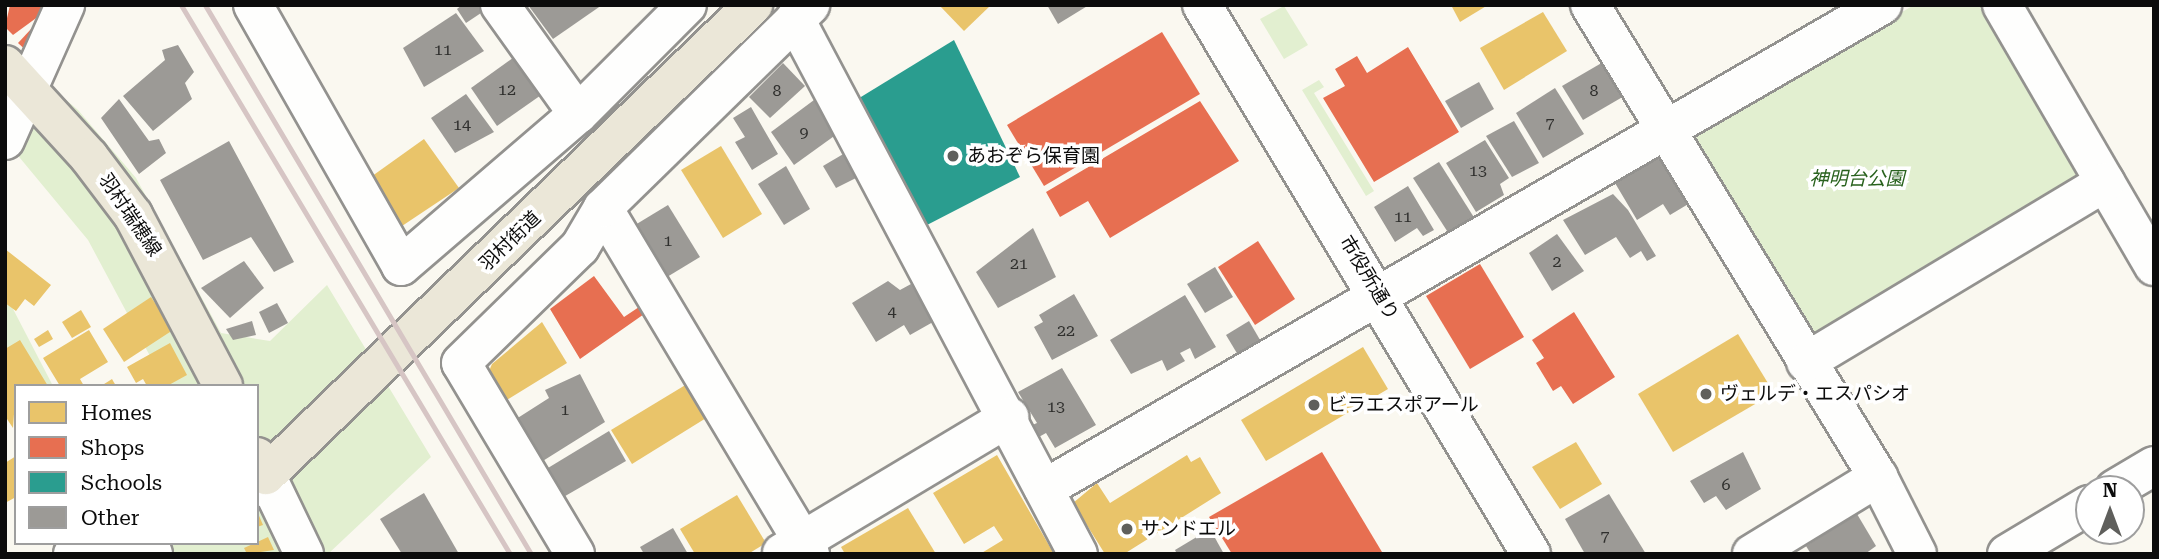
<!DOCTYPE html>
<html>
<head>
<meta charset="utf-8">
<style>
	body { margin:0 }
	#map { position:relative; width:2159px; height:559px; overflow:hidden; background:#faf8f0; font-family:"Roboto Serif","Noto Sans JP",serif }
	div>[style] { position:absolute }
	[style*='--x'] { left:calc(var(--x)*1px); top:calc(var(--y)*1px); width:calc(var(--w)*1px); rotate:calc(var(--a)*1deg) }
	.green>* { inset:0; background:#e2efd0 }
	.homes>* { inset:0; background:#e9c46a }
	.shops>* { inset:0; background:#e76f51 }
	.schools>* { inset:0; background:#2a9d8f }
	.building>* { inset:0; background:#9c9a96 }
	.roads { filter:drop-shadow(2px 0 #93928f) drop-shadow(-2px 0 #93928f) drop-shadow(0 2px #93928f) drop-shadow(0 -2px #93928f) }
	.minor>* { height:38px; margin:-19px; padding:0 19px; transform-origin:19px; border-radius:19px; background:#fefefd }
	.major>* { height:38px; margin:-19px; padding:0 19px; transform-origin:19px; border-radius:19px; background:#ebe7d8 }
	.rail>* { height:5px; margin:-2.5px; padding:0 2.5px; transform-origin:2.5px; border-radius:2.5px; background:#d6c5c4 }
	.dots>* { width:19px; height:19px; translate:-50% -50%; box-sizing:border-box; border:4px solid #fff; border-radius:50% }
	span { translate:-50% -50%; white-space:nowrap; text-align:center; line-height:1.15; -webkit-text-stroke:7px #fff; paint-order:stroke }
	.number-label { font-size:16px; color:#30302e }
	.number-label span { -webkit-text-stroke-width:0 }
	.poi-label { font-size:19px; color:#0c0c0c }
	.left { translate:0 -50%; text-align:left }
	.park-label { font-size:19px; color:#29621e; font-style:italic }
	.street-label { font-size:19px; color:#0c0c0c }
	.frame { position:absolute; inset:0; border:7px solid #0c0c0c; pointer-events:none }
	.legend { position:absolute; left:14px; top:384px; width:245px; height:161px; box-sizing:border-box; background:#fff; border:2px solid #9e9e9e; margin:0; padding:9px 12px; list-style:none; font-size:21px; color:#0c0c0c }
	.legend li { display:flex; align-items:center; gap:14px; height:35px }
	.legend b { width:35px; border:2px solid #9e9e9e }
	.north { position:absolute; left:2075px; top:475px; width:70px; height:70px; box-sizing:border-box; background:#fff; border:2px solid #9e9e9e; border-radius:50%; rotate:0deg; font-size:19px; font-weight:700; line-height:28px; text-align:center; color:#0c0c0c }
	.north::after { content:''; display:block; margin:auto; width:24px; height:32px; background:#5f5f5c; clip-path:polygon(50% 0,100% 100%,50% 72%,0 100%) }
</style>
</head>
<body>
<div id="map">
	<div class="green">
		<i style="clip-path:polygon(1914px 5px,1985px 5px,2082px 168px,2077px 188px,1820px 341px,1801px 339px,1691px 149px,1696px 133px)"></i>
		<i style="clip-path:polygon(1284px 6px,1308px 45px,1284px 59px,1260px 19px)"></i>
		<i style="clip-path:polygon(24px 64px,78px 110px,136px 178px,221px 333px,270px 341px,327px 285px,431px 457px,328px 554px,53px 554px,64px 543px,257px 543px,257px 386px,166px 386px,88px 240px,15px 152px)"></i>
		<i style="clip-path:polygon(1319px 80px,1324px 87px,1314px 93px,1374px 191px,1366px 196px,1302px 90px)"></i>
		<i style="clip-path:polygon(5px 300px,12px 307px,53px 386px,20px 386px,5px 357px)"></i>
	</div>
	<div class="homes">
		<i style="clip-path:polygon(939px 5px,991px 5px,964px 31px)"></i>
		<i style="clip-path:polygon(1451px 5px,1488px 5px,1460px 22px)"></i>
		<i style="clip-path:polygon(1543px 12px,1567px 51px,1504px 90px,1480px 48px)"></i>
		<i style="clip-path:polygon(424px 139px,459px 188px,402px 226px,368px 179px)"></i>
		<i style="clip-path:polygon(721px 146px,762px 214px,723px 238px,681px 170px)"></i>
		<i style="clip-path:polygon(5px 249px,51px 285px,34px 306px,25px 299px,16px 311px,5px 303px)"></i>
		<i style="clip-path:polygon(151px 297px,173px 330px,124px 362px,103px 329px)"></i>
		<i style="clip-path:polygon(81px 310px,91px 327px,72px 338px,62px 322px)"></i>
		<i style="clip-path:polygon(542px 322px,567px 363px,505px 401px,487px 376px,492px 364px)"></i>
		<i style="clip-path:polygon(48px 330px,53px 339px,39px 347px,34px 339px)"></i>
		<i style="clip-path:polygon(89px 330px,108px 362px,80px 379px,84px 386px,60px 386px,43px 358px)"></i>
		<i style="clip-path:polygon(1738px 334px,1774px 393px,1673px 452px,1638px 394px)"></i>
		<i style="clip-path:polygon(20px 340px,48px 386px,16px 386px,13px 428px,5px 416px,5px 349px)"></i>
		<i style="clip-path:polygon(170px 343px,187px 375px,167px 386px,147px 386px,143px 379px,136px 383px,127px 367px)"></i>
		<i style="clip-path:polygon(1363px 347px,1388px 389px,1266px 461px,1241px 420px)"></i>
		<i style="clip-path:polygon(112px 379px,116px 386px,101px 386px)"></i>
		<i style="clip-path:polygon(692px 381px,711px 415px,632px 464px,611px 430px)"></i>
		<i style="clip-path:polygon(1576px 442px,1602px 484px,1560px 509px,1532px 467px)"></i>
		<i style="clip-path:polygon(997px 455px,1054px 554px,980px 554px,1003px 540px,994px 526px,964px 544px,933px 493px)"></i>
		<i style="clip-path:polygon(1187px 455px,1191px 462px,1200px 457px,1221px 493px,1124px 554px,1105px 554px,1073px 503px,1097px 483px,1110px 503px)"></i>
		<i style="clip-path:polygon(16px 456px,16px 497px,5px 503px,5px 463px)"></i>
		<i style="clip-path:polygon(737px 495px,766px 543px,748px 554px,695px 554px,680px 529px)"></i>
		<i style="clip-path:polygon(908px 508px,936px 554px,845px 554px,841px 547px)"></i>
		<i style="clip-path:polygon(257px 511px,263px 525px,257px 527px)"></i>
		<i style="clip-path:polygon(268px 537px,274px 550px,247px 554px,244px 548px)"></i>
	</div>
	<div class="shops">
		<i style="clip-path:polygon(10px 5px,54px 5px,13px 35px,5px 27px)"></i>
		<i style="clip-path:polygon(32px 28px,39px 34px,30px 54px,18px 43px)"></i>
		<i style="clip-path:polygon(1162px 32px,1200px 94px,1044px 186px,1007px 125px)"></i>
		<i style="clip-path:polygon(1408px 47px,1459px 132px,1374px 182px,1323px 98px,1345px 86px,1335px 69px,1357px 56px,1367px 73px)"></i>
		<i style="clip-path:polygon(1200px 101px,1239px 161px,1110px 238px,1088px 201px,1060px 217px,1046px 192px)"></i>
		<i style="clip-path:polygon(1258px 241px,1295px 299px,1255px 325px,1218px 267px)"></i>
		<i style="clip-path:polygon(1480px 264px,1524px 337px,1470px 369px,1426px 296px)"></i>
		<i style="clip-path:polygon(594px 276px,624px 317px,642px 305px,647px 312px,580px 359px,550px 309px)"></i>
		<i style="clip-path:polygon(1574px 312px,1615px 377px,1573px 404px,1561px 386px,1553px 391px,1536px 363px,1544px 358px,1532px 340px)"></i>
		<i style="clip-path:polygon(1322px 452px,1382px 552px,1232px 554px,1209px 517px)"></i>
	</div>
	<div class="schools">
		<i style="clip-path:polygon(954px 40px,1020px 177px,927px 225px,856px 100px)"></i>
	</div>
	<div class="building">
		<i style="clip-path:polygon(462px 5px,485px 5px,487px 9px,466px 23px,457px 9px)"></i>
		<i style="clip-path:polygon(528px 5px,602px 5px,553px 39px)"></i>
		<i style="clip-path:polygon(1047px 5px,1089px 5px,1058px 24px)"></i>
		<i style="clip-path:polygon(456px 13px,484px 51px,424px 87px,403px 48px)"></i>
		<i style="clip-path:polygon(178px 45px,194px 72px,185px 83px,192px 99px,153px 131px,123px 96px,165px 60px,162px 50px)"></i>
		<i style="clip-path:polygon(517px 55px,544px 93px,497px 126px,471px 88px)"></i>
		<i style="clip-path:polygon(1605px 61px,1626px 95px,1583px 120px,1562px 86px)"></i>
		<i style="clip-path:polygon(783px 63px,805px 86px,770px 118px,749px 97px)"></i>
		<i style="clip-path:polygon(1479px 82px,1494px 109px,1461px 128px,1445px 101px)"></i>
		<i style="clip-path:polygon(1555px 88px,1584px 134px,1543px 158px,1516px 113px)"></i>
		<i style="clip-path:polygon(466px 94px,494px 132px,455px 153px,431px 118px)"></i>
		<i style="clip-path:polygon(119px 99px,149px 141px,159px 139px,166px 153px,139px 174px,101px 118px)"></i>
		<i style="clip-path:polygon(814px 100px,837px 134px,794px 165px,771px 132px)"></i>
		<i style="clip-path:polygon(751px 107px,778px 154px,752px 170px,735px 142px,745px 137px,733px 118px)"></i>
		<i style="clip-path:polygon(1514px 121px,1539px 163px,1512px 177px,1486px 136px)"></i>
		<i style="clip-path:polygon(1485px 140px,1509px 178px,1500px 184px,1504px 195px,1476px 212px,1446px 163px)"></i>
		<i style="clip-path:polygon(229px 141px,294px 262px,274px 272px,251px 237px,203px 260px,160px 180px)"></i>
		<i style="clip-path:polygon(845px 153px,858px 177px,836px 188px,823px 166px)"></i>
		<i style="clip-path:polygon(1658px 158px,1690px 203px,1670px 215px,1663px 204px,1637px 220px,1615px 183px)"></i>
		<i style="clip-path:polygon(1439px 162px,1475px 219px,1449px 234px,1413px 178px)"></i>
		<i style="clip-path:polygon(786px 166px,810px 209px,784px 225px,758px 184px)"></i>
		<i style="clip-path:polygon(1408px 186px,1434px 230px,1423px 236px,1417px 228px,1395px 242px,1374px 207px)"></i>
		<i style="clip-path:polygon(1613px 194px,1628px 210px,1656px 256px,1647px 261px,1641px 251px,1630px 258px,1616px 237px,1585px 255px,1563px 220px)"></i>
		<i style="clip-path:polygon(668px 205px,700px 257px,667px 277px,635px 225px)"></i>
		<i style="clip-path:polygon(1033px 228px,1056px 277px,998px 308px,976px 272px)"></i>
		<i style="clip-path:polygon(1557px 234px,1584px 271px,1552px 291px,1529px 253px)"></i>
		<i style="clip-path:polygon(244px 261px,264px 288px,230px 318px,201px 288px)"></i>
		<i style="clip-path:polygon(1215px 267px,1233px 297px,1205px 313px,1187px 284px)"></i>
		<i style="clip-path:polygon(888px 281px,900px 290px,911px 284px,933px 322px,910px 335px,904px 325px,876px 342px,852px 303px)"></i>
		<i style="clip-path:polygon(1074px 294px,1098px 336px,1052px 360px,1034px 327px,1043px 322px,1039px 315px)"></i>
		<i style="clip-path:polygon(1185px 295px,1216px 347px,1195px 359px,1190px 348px,1180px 353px,1185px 361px,1167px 371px,1162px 360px,1131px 374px,1110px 340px)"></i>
		<i style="clip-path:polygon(277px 303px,288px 323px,269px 333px,259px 312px)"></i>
		<i style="clip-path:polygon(252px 321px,256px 335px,233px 340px,226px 329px)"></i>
		<i style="clip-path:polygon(1249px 321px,1263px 345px,1241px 360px,1226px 335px)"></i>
		<i style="clip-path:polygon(1062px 368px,1096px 425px,1055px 448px,1046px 433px,1037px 438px,1030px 426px,1037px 423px,1018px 392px)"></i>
		<i style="clip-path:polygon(580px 374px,605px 422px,538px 464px,513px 421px,549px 398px,545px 390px)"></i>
		<i style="clip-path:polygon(609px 431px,626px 461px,560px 499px,543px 471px)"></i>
		<i style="clip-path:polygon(1743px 452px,1761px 489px,1726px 510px,1716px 496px,1704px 503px,1690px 481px)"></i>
		<i style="clip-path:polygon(424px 493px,459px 554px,402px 554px,380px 519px)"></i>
		<i style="clip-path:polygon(1609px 494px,1646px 554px,1585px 554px,1565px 519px)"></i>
		<i style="clip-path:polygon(1857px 514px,1876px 546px,1865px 554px,1811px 554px,1806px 546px)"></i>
		<i style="clip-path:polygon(673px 528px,688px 554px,644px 554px,640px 547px)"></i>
		<i style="clip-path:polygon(1210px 529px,1224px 554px,1177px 554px,1175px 550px)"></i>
	</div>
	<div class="roads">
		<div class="minor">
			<i style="--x:253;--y:5;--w:300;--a:60.4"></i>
			<i style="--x:401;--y:266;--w:233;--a:-40.7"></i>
			<i style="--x:578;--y:114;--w:154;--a:-45"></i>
			<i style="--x:500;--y:5;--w:134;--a:54.4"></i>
			<i style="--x:1202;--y:5;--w:640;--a:59.07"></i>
			<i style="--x:1590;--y:5;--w:553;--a:58.61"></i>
			<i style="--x:1878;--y:477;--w:86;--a:63.1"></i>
			<i style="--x:2002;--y:5;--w:302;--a:59.8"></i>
			<i style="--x:795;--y:19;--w:605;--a:62.12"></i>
			<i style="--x:5;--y:140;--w:148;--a:-66"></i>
			<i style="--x:603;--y:208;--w:403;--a:59.1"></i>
			<i style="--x:1806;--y:362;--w:349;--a:-31"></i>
			<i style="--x:257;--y:487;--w:15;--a:-53"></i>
			<i style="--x:266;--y:475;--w:88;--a:64.3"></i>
			<i style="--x:1044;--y:489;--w:968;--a:-30.01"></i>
			<i style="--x:2115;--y:489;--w:45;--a:-30.5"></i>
			<i style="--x:149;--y:543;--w:12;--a:70"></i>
			<i style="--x:782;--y:553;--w:265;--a:-30.9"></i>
			<i style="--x:73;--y:554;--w:45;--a:-14"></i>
			<i style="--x:575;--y:554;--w:222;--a:-120.8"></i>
			<i style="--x:461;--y:363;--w:166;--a:-44.3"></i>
			<i style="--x:580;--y:247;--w:45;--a:-59.5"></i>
			<i style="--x:603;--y:208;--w:290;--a:-44.4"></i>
			<i style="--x:1752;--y:554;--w:148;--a:-31.4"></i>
			<i style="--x:2007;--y:554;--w:96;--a:-30.9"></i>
		</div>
		<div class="major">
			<i style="--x:5;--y:65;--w:125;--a:47.6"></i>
			<i style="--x:89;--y:157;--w:73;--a:52.8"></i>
			<i style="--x:133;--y:215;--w:193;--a:62.2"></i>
			<i style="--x:257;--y:457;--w:20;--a:63"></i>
			<i style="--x:266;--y:475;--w:677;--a:-43.98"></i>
		</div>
	</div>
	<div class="rail">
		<i style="--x:181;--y:5;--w:640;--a:59.07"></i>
		<i style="--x:205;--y:5;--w:638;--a:59.3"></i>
	</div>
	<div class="dots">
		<i style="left:953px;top:156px;background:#5f5f5c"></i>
		<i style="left:1706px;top:394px;background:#5f5f5c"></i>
		<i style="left:1314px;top:405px;background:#5f5f5c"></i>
		<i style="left:1127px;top:529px;background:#5f5f5c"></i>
	</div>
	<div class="number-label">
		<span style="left:443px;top:50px">11</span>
		<span style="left:507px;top:90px">12</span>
		<span style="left:777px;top:91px">8</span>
		<span style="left:1594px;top:91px">8</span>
		<span style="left:1550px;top:123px">7</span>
		<span style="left:462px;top:125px">14</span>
		<span style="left:804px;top:133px">9</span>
		<span style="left:1478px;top:171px">13</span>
		<span style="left:1403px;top:217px">11</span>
		<span style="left:668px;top:241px">1</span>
		<span style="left:1557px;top:262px">2</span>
		<span style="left:1019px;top:264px">21</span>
		<span style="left:892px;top:312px">4</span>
		<span style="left:1066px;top:331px">22</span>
		<span style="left:1056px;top:407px">13</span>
		<span style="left:565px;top:410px">1</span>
		<span style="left:1726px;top:485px">6</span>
		<span style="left:1605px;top:536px">7</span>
	</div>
	<div class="poi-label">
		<span class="left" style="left:967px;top:156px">あおぞら保育園</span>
		<span class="left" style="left:1720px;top:394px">ヴェルデ・エスパシオ</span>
		<span class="left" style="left:1328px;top:405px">ビラエスポアール</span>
		<span class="left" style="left:1141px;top:529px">サンドエル</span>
	</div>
	<div class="park-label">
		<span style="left:1857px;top:179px">神明台公園</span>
	</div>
	<div class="street-label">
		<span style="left:130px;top:215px;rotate:56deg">羽村瑞穂線</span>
		<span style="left:510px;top:241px;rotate:-44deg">羽村街道</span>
		<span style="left:1369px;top:278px;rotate:59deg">市役所通り</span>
	</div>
	<div class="frame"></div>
	<ul class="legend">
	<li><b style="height:19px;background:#e9c46a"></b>Homes</li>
	<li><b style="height:19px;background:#e76f51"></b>Shops</li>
	<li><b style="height:19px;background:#2a9d8f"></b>Schools</li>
	<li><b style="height:19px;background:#9c9a96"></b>Other</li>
	</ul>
	<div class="north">N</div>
</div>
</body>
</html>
